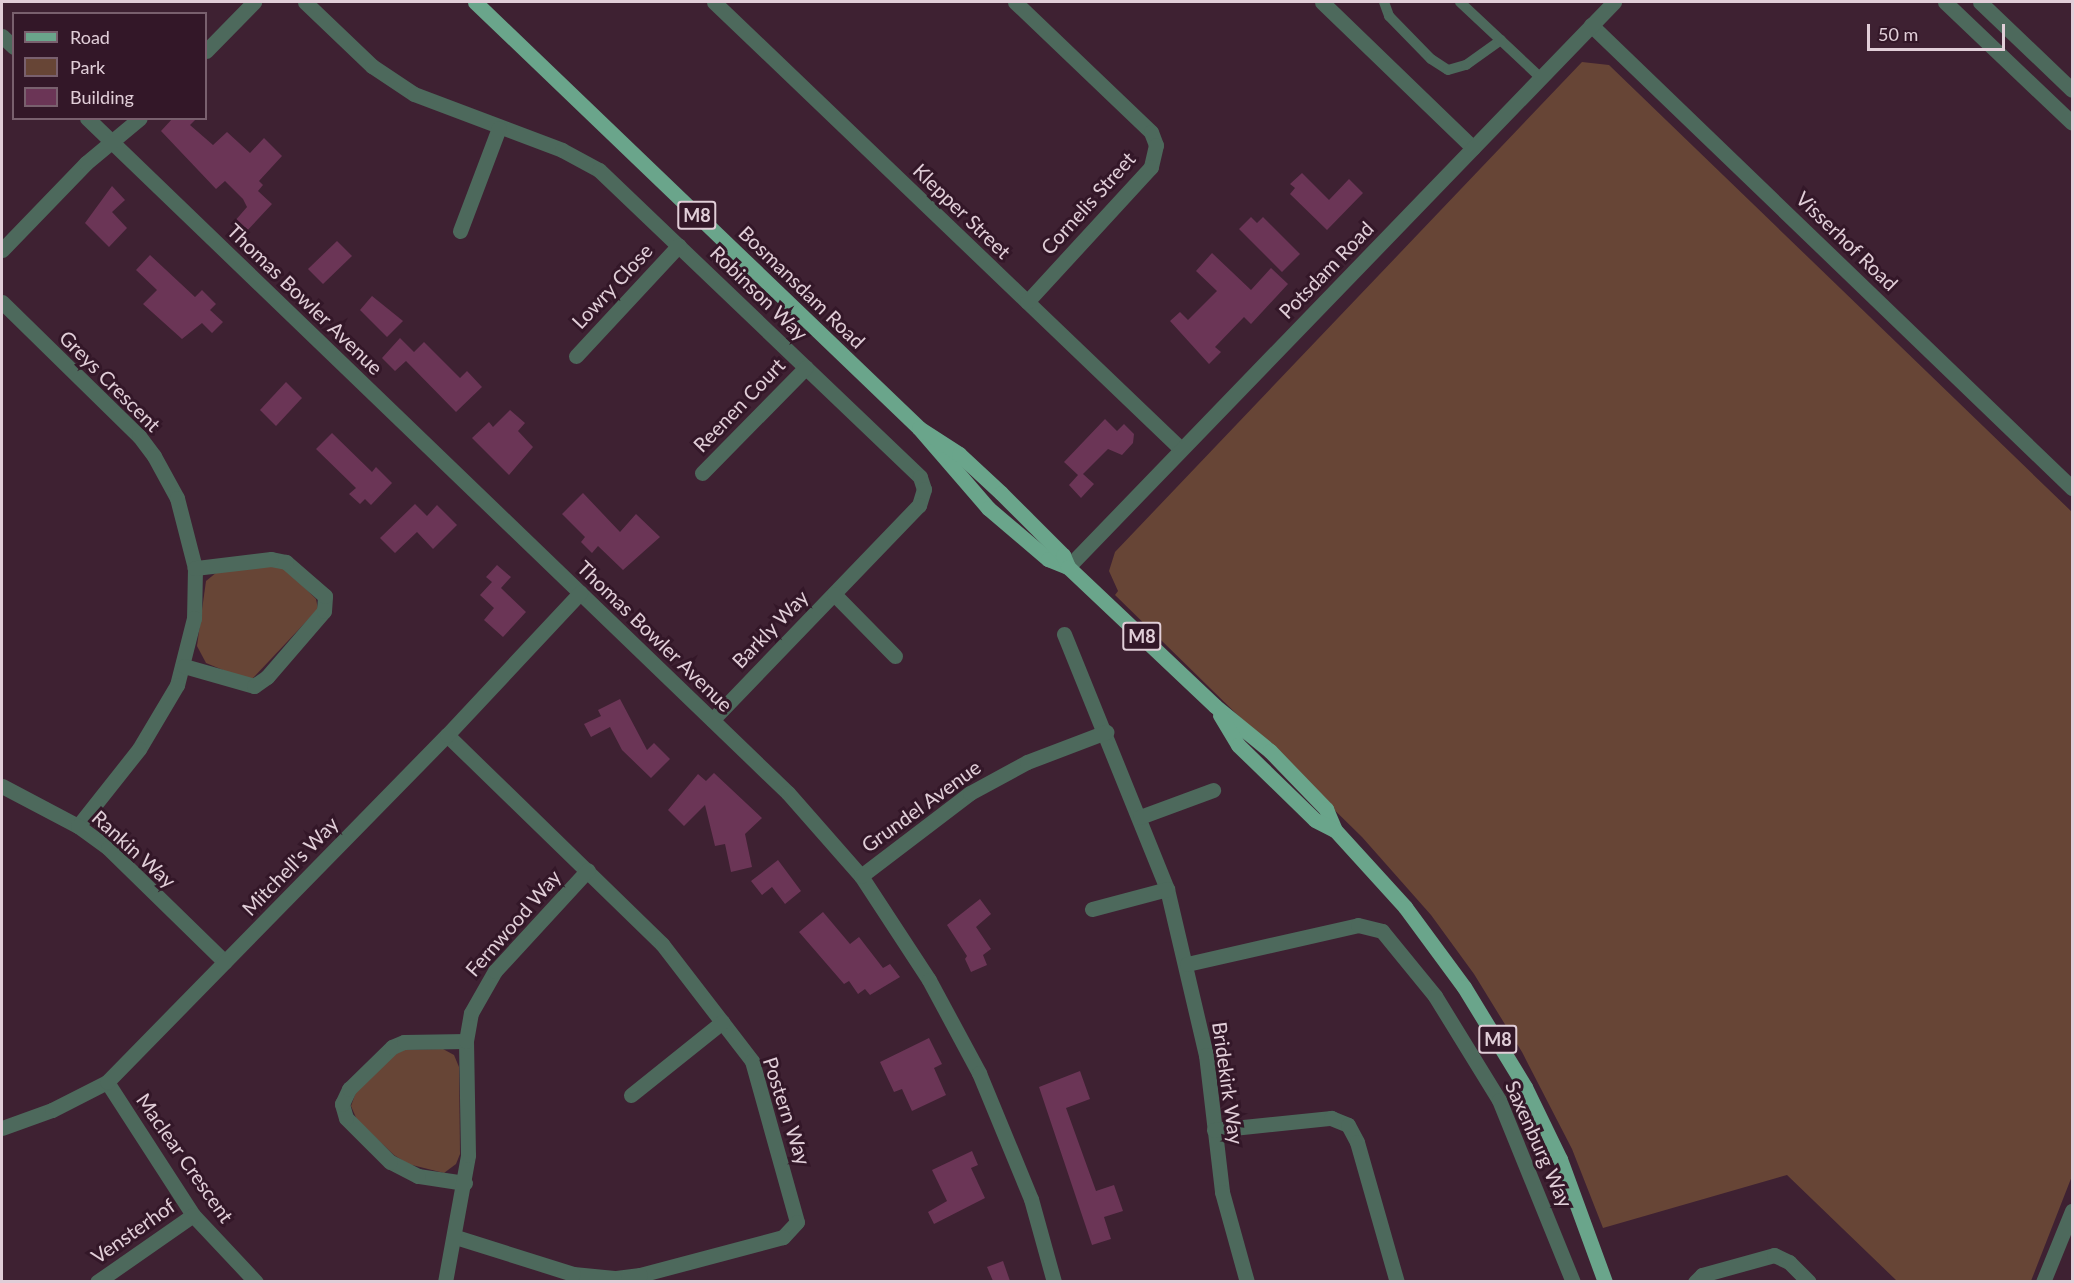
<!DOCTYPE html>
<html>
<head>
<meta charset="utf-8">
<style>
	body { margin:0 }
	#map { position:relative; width:2074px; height:1283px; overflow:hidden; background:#3e2132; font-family:Lato,sans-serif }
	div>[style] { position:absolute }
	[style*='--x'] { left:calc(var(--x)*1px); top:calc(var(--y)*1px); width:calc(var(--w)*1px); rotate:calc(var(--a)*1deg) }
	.green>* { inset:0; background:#674536 }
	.building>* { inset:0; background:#6b3556 }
	.service>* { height:10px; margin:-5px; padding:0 5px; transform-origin:5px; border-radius:5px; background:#4d695c }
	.minor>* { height:15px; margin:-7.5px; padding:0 7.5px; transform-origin:7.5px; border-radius:7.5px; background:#4d695c }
	.tertiary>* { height:15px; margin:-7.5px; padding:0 7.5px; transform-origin:7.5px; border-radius:7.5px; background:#4d695c }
	.primary>* { height:15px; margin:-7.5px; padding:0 7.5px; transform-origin:7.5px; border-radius:7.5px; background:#6aa58b }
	span { translate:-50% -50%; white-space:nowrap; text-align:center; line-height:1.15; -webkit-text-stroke:6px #331728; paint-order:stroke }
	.shield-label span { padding:2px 4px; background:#331728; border:2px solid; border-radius:4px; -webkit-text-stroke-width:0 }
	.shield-label { font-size:18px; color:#e1ced8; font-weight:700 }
	.street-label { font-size:20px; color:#e1ced8 }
	.frame { position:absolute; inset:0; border:3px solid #e1ced8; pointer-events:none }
	.legend { position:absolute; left:12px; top:12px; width:195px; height:108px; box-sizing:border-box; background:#331728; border:2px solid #79606e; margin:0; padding:8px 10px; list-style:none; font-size:18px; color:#e1ced8 }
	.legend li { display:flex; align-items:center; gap:12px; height:30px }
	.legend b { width:30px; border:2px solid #79606e }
	.scale { position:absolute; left:1867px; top:24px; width:138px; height:27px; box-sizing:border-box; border:3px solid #e1ced8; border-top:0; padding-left:8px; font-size:18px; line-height:21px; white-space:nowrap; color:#e1ced8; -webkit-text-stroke:4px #331728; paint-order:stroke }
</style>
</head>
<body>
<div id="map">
	<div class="green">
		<i style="clip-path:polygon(1582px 62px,1609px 65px,2072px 512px,2072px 1176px,2031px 1281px,1897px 1281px,1787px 1175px,1603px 1228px,1572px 1149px,1522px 1052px,1474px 974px,1431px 915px,1362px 837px,1115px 595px,1118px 591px,1109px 571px,1115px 552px)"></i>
		<i style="clip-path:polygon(275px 565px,287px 570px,316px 599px,318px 609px,253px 678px,245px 679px,206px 663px,197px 646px,206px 581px,217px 572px)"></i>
		<i style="clip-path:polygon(443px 1049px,454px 1055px,459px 1067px,460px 1154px,456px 1164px,444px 1173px,408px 1164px,394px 1155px,357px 1120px,351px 1106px,356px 1092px,393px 1054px,404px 1050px)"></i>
	</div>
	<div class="building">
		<i style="clip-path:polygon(173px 118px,197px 118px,190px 125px,213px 145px,227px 132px,250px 153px,264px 138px,282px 156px,259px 181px,263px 185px,258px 191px,272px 204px,245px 233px,234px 222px,247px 207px,243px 199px,225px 181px,216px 189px,161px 131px)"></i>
		<i style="clip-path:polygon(1302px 173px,1329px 200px,1349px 179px,1363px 193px,1327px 230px,1290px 194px,1295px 188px,1290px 184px)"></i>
		<i style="clip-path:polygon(112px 186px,125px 200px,112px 212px,127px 228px,109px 247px,85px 223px)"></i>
		<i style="clip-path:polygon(1251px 217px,1257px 223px,1263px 217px,1300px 254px,1282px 272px,1239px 229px)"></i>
		<i style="clip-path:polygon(337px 241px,352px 256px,323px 284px,308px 269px)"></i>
		<i style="clip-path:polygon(1212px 253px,1251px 290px,1271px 268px,1288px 284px,1251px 324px,1244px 317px,1215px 347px,1221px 352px,1209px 364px,1170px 321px,1180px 312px,1188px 320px,1217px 291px,1196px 271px)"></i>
		<i style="clip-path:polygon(150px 255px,195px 297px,202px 290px,216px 304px,210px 310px,223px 322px,212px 333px,202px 323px,182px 339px,143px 304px,157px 290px,136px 270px)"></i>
		<i style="clip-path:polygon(372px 296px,403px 321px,387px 337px,360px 310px)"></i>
		<i style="clip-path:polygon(400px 338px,414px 352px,424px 342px,460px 378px,467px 371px,482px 387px,456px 412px,406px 361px,395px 371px,382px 358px)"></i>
		<i style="clip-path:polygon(286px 382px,302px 398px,276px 426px,260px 410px)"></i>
		<i style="clip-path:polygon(510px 410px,525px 423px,518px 431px,533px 447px,509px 475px,472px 438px,489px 422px,493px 427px)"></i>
		<i style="clip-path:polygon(1105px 419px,1117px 431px,1124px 424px,1134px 434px,1133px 443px,1122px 455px,1108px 449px,1083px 474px,1094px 484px,1081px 498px,1069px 485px,1078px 475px,1064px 462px)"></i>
		<i style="clip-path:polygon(332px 433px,372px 472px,376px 467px,392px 483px,371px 505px,365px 499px,360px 504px,349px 494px,356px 488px,316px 449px)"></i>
		<i style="clip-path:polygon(583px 493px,620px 532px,636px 514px,660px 537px,623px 570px,598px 546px,592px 553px,581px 542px,585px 537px,562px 514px)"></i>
		<i style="clip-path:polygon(415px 504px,427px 516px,437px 505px,457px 525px,433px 549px,417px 532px,395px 553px,380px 538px)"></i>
		<i style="clip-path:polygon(497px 565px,511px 577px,501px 588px,526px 612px,503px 637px,484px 620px,494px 608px,480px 595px,492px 582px,486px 577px)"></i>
		<i style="clip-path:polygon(620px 699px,647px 750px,654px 743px,670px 759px,651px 778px,622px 750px,610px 727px,591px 737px,584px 724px,601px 716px,598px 710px)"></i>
		<i style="clip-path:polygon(714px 773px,762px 818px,745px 834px,752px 867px,731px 872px,725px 844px,715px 846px,705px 805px,684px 826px,668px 810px,698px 774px,706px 781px)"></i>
		<i style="clip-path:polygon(778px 860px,801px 891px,785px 904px,772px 887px,762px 895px,751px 881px)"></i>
		<i style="clip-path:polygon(980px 899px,991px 914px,976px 927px,991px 949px,983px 955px,987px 965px,971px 972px,965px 959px,967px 956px,947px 925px)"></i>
		<i style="clip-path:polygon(823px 912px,850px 944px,859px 937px,883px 968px,890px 964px,900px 977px,870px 995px,865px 989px,858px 994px,849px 981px,844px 984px,799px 932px)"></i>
		<i style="clip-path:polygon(929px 1038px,942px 1064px,934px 1068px,946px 1095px,912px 1111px,902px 1089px,894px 1092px,880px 1062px)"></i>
		<i style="clip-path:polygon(1080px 1071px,1090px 1099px,1066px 1108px,1096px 1191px,1114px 1185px,1123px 1211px,1104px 1217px,1111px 1239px,1092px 1245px,1039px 1087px)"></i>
		<i style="clip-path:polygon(972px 1151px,978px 1165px,971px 1168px,985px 1198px,934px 1224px,928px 1212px,947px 1201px,932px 1170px)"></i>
		<i style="clip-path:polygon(1003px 1261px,1010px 1281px,993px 1281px,987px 1267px)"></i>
	</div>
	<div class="service">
		<i style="--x:1384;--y:2;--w:15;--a:70"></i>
		<i style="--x:1389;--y:16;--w:60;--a:45.7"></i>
		<i style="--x:1431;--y:59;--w:20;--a:33"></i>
		<i style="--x:1448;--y:70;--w:19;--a:-16"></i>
		<i style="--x:1466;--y:65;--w:43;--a:-35.5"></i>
		<i style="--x:1460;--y:2;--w:111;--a:43.2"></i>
	</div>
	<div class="minor">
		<i style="--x:305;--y:2;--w:93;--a:43.7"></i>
		<i style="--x:372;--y:66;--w:50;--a:33.7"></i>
		<i style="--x:414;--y:94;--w:158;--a:20.7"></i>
		<i style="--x:562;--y:150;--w:42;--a:28.4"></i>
		<i style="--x:599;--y:170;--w:444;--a:43.7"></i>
		<i style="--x:920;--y:477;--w:13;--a:72"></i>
		<i style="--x:924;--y:489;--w:17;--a:107"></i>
		<i style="--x:919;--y:505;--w:298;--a:133.9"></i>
		<i style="--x:714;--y:2;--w:646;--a:43.75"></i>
		<i style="--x:1015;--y:2;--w:188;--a:43.7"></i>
		<i style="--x:1151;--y:132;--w:14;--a:69"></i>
		<i style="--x:1156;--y:145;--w:23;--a:103"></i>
		<i style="--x:1151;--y:167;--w:183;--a:132.6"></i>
		<i style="--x:1322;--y:2;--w:210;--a:44"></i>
		<i style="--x:1591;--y:25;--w:668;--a:43.91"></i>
		<i style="--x:2;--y:36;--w:16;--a:43"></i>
		<i style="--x:206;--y:51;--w:69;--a:-45.6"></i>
		<i style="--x:87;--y:118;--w:973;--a:43.92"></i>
		<i style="--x:788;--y:793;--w:111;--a:48.7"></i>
		<i style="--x:861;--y:876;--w:124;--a:56.8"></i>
		<i style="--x:929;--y:980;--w:106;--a:61.7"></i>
		<i style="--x:979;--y:1073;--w:136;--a:67.6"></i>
		<i style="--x:1031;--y:1199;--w:86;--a:74.5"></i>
		<i style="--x:460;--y:231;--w:110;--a:-69.3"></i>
		<i style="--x:2;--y:250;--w:121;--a:-46"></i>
		<i style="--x:86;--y:163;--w:70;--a:-39.8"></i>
		<i style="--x:2;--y:302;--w:192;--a:44.4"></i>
		<i style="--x:139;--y:436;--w:25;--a:53"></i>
		<i style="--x:154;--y:456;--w:48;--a:61.3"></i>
		<i style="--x:177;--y:498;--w:72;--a:75.6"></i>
		<i style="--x:195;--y:568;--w:50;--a:91.1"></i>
		<i style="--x:194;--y:618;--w:69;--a:104.2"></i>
		<i style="--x:177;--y:685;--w:74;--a:120.7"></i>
		<i style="--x:139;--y:749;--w:98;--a:128.4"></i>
		<i style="--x:576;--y:356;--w:151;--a:-47.1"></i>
		<i style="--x:702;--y:473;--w:148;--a:-45.5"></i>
		<i style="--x:1068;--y:567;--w:786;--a:-45.98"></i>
		<i style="--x:834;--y:594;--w:87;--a:45.5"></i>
		<i style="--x:1064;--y:634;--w:275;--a:68"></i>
		<i style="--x:1167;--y:889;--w:171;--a:76.8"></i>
		<i style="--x:1206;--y:1055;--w:138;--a:83.3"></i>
		<i style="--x:1222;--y:1192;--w:93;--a:74.5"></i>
		<i style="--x:184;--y:666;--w:73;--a:15.9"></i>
		<i style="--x:254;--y:686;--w:16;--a:-35"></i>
		<i style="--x:267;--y:677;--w:87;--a:-49.2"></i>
		<i style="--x:324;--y:611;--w:15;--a:-86"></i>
		<i style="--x:325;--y:596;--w:52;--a:-138.9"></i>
		<i style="--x:286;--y:562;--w:15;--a:-169"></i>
		<i style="--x:271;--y:559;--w:77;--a:173.2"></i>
		<i style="--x:447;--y:735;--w:300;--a:44.2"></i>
		<i style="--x:662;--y:944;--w:148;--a:52.4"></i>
		<i style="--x:752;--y:1061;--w:167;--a:74.4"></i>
		<i style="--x:797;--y:1222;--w:21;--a:133"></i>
		<i style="--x:783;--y:1237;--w:148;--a:165.1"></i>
		<i style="--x:640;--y:1275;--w:26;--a:173"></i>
		<i style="--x:614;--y:1278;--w:41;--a:-174.4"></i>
		<i style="--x:573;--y:1274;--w:123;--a:-162.5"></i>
		<i style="--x:2;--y:786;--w:86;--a:27.8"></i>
		<i style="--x:78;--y:826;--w:37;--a:36"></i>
		<i style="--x:108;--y:848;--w:163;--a:44.3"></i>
		<i style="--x:1140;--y:817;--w:78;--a:-20.3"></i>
		<i style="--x:861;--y:876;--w:137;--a:-37.3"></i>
		<i style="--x:970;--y:793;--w:65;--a:-28.5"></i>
		<i style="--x:1027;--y:762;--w:85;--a:-20.8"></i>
		<i style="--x:1092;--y:909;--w:78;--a:-14.9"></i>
		<i style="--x:1187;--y:964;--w:175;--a:-12.8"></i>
		<i style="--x:1358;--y:925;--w:25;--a:14"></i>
		<i style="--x:1382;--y:931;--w:84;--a:50.8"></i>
		<i style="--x:1435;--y:996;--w:122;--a:58.4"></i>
		<i style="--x:1499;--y:1100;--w:196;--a:67.9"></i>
		<i style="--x:107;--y:1082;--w:158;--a:57.1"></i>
		<i style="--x:193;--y:1215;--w:92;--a:46.8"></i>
		<i style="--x:631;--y:1095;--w:117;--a:-38.7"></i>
		<i style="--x:2;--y:1128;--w:53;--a:-19.8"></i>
		<i style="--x:52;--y:1110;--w:62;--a:-27"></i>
		<i style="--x:107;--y:1082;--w:486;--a:-45.6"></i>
		<i style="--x:447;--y:735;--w:195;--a:-46.9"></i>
		<i style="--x:1214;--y:1130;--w:118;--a:-5.9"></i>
		<i style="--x:1331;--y:1118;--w:18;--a:22"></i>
		<i style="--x:1348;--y:1125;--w:19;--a:62"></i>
		<i style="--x:1357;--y:1142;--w:146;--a:74.1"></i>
		<i style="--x:465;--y:1183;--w:48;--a:-171.5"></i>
		<i style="--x:418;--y:1176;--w:31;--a:-153"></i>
		<i style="--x:390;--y:1162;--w:62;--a:-135"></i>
		<i style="--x:346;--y:1118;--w:15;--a:-106"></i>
		<i style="--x:342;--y:1104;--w:17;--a:-65"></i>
		<i style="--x:349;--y:1089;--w:60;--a:-44.3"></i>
		<i style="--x:392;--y:1047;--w:13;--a:-23"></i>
		<i style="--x:404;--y:1042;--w:62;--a:-0.9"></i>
		<i style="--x:97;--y:1282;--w:117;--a:-34.9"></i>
		<i style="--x:445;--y:1282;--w:129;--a:-79.7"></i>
		<i style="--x:468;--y:1155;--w:114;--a:-91"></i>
		<i style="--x:466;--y:1041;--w:28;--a:-80"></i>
		<i style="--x:471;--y:1013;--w:48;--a:-60.3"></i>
		<i style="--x:495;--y:971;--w:137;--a:-47.4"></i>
		<i style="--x:1695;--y:1282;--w:10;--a:-45"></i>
		<i style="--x:1702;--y:1275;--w:75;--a:-15.5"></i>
		<i style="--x:1774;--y:1255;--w:17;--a:25"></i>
		<i style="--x:1789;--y:1262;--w:28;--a:45"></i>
		<i style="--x:2043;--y:1282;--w:77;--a:-67.8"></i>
	</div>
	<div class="tertiary">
		<i style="--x:1945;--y:2;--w:175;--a:43.6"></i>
		<i style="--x:1980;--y:2;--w:127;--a:43.7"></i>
	</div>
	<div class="primary">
		<i style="--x:475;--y:2;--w:615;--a:43.81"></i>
		<i style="--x:919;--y:428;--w:106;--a:49.2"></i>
		<i style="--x:988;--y:508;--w:79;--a:40.4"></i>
		<i style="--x:1048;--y:559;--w:22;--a:22"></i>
		<i style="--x:919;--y:428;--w:48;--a:33"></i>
		<i style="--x:959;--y:454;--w:57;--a:42.9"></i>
		<i style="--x:1001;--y:493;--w:88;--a:45"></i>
		<i style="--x:1063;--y:555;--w:13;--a:67"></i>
		<i style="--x:1068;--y:567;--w:202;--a:43.4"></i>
		<i style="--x:1215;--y:706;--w:71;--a:39.3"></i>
		<i style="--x:1270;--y:751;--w:81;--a:46"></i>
		<i style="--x:1326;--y:809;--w:23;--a:67"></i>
		<i style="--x:1335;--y:830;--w:104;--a:47.7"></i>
		<i style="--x:1405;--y:907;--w:99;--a:53.6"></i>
		<i style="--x:1464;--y:987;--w:117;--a:58.6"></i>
		<i style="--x:1525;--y:1087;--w:80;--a:64.1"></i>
		<i style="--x:1560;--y:1159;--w:131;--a:69.9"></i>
		<i style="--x:1220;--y:715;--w:35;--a:59"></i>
		<i style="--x:1238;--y:745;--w:107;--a:44.2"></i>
		<i style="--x:1315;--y:820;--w:22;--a:27"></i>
	</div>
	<div class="shield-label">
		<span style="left:697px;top:215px">M8</span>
		<span style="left:1142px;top:636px">M8</span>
		<span style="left:1498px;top:1039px">M8</span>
	</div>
	<div class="street-label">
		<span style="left:1088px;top:203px;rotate:-48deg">Cornelis Street</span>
		<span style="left:962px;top:211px;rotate:44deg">Klepper Street</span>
		<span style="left:1847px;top:241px;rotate:44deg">Visserhof Road</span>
		<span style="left:1326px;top:270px;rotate:-46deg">Potsdam Road</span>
		<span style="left:612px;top:286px;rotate:-47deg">Lowry Close</span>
		<span style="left:802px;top:287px;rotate:44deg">Bosmansdam Road</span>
		<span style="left:759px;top:293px;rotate:44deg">Robinson Way</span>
		<span style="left:305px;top:299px;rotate:44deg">Thomas Bowler Avenue</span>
		<span style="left:110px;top:381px;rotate:45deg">Greys Crescent</span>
		<span style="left:739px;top:405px;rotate:-46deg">Reenen Court</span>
		<span style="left:770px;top:629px;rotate:-46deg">Barkly Way</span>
		<span style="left:655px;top:636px;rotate:44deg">Thomas Bowler Avenue</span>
		<span style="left:921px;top:806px;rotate:-36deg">Grundel Avenue</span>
		<span style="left:134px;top:849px;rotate:42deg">Rankin Way</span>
		<span style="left:290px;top:866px;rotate:-46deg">Mitchell's Way</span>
		<span style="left:513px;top:923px;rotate:-49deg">Fernwood Way</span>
		<span style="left:1228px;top:1083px;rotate:82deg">Bridekirk Way</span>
		<span style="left:787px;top:1111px;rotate:72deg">Postern Way</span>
		<span style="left:1539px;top:1144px;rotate:66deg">Saxenburg Way</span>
		<span style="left:185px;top:1158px;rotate:55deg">Maclear Crescent</span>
		<span style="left:133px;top:1231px;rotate:-35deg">Vensterhof</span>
	</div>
	<div class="frame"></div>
	<ul class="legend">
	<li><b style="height:8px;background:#6aa58b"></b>Road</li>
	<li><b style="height:16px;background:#674536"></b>Park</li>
	<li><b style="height:16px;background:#6b3556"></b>Building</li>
	</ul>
	<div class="scale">50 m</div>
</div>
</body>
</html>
